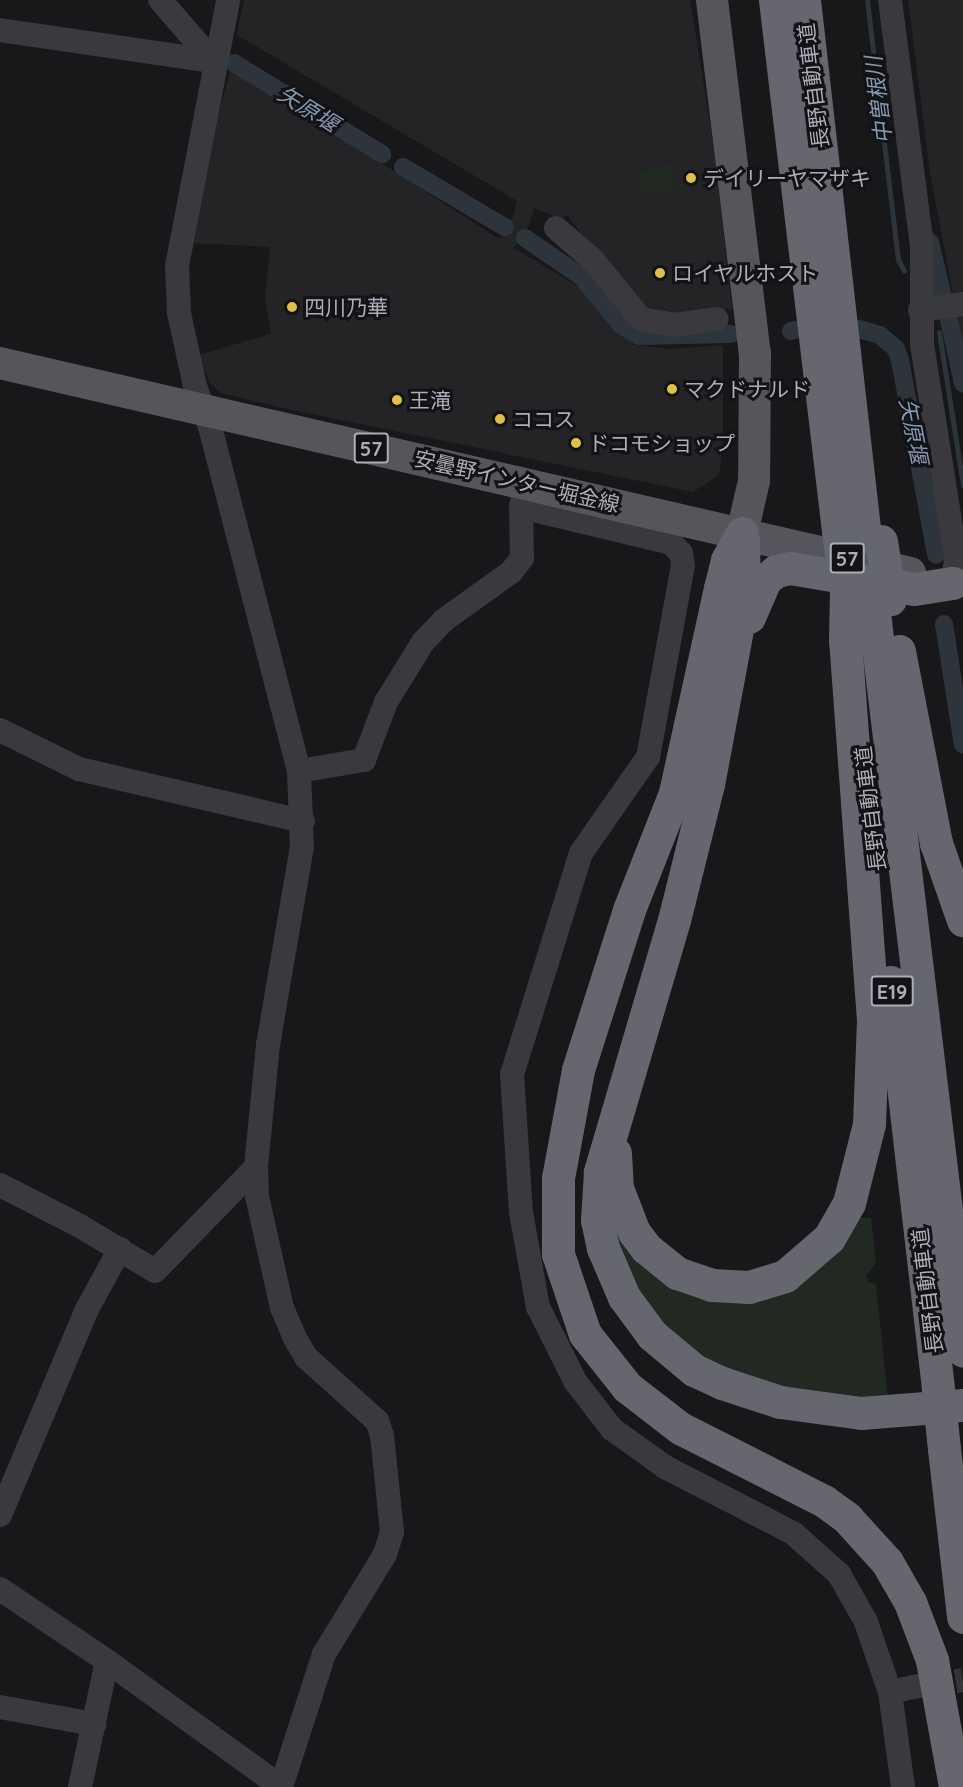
<!DOCTYPE html>
<html>
<head>
<meta charset="utf-8">
<style>
	body { margin:0 }
	#map { position:relative; width:963px; height:1787px; overflow:hidden; background:#181719; font-family:Quicksand,"Noto Sans JP",sans-serif }
	div>[style] { position:absolute }
	[style*='--x'] { left:calc(var(--x)*1px); top:calc(var(--y)*1px); width:calc(var(--w)*1px); rotate:calc(var(--a)*1deg) }
	.built>* { inset:0; background:#242326 }
	.green>* { inset:0; background:#222923 }
	.stream>* { height:5px; margin:-2.5px; padding:0 2.5px; transform-origin:2.5px; border-radius:2.5px; background:#2e343c }
	.canal>* { height:18px; margin:-9px; padding:0 9px; transform-origin:9px; border-radius:9px; background:#2e343c }
	.minor-tunnel>* { height:24px; margin-top:-12px; transform-origin:0; background:repeating-linear-gradient(90deg,#353539 0 24px,transparent 0 36px) }
	.minor>* { height:24px; margin:-12px; padding:0 12px; transform-origin:12px; border-radius:12px; background:#39393e }
	.major>* { height:32px; margin:-16px; padding:0 16px; transform-origin:16px; border-radius:16px; background:#55565c }
	.highway>* { height:33px; margin:-16.5px; padding:0 16.5px; transform-origin:16.5px; border-radius:16.5px; background:#65666e }
	.highway-bridge>* { height:33px; margin:-16.5px; padding:0 16.5px; transform-origin:16.5px; border-radius:16.5px; background:#65666e }
	.dots>* { width:16px; height:16px; translate:-50% -50%; box-sizing:border-box; border:3px solid #131214; border-radius:50% }
	span { translate:-50% -50%; white-space:nowrap; text-align:center; line-height:1.15; -webkit-text-stroke:6px #131214; paint-order:stroke }
	.shield-label span { padding:2px 4px; background:#131214; border:2px solid; border-radius:4px; -webkit-text-stroke-width:0 }
	.shield-label { font-size:20px; color:#abadb8; font-weight:700 }
	.street-label { font-size:21px; color:#abadb8 }
	.poi-label { font-size:21px; color:#abadb8 }
	.left { translate:0 -50%; text-align:left }
	.water-label { font-size:22px; color:#8597af; font-style:italic }
</style>
</head>
<body>
<div id="map">
	<div class="built">
		<i style="clip-path:polygon(244px 0,690px 0,714px 148px,732px 309px,663px 317px,638px 305px,567px 215px,560px 219px,534px 208px,529px 226px,514px 248px,579px 287px,635px 345px,669px 349px,723px 345px,723px 442px,719px 475px,693px 492px,292px 410px,221px 393px,210px 383px,198px 355px,271px 334px,265px 297px,270px 247px,190px 243px,209px 146px,232px 66px,499px 239px,513px 216px,517px 201px,237px 35px)"></i>
		<i style="clip-path:polygon(908px 0,963px 0,963px 347px,930px 173px)"></i>
	</div>
	<div class="green">
		<i style="clip-path:polygon(672px 163px,675px 190px,642px 195px,639px 173px)"></i>
		<i style="clip-path:polygon(859px 1218px,871px 1218px,876px 1263px,866px 1276px,869px 1282px,876px 1284px,888px 1399px,825px 1397px,712px 1369px,652px 1318px,609px 1236px,622px 1232px,720px 1296px)"></i>
	</div>
	<div class="stream">
		<i style="--x:867;--y:0;--w:261;--a:83.2"></i>
		<i style="--x:898;--y:259;--w:13;--a:63"></i>
		<i style="--x:939;--y:332;--w:155;--a:81.1"></i>
	</div>
	<div class="canal">
		<i style="--x:234;--y:63;--w:174;--a:31.6"></i>
		<i style="--x:403;--y:167;--w:118;--a:30.5"></i>
		<i style="--x:525;--y:238;--w:69;--a:34.4"></i>
		<i style="--x:582;--y:277;--w:62;--a:50.9"></i>
		<i style="--x:621;--y:325;--w:21;--a:31"></i>
		<i style="--x:639;--y:336;--w:92;--a:-1.2"></i>
		<i style="--x:930;--y:242;--w:61;--a:76.7"></i>
		<i style="--x:949;--y:320;--w:65;--a:77.5"></i>
		<i style="--x:859;--y:329;--w:22;--a:16"></i>
		<i style="--x:880;--y:335;--w:21;--a:41"></i>
		<i style="--x:896;--y:349;--w:12;--a:70"></i>
		<i style="--x:900;--y:360;--w:198;--a:79.5"></i>
		<i style="--x:791;--y:331;--w:4;--a:-14"></i>
		<i style="--x:944;--y:624;--w:122;--a:81.1"></i>
	</div>
	<div class="minor-tunnel">
		<i style="--x:920;--y:1686;--w:43;--a:-7.9"></i>
	</div>
	<div class="minor">
		<i style="--x:160;--y:0;--w:81;--a:49"></i>
		<i style="--x:890;--y:0;--w:247;--a:82.6"></i>
		<i style="--x:922;--y:245;--w:99;--a:90"></i>
		<i style="--x:922;--y:344;--w:217;--a:81"></i>
		<i style="--x:956;--y:558;--w:25;--a:97"></i>
		<i style="--x:0;--y:30;--w:215;--a:8.3"></i>
		<i style="--x:556;--y:228;--w:49;--a:40.9"></i>
		<i style="--x:593;--y:260;--w:76;--a:50.9"></i>
		<i style="--x:641;--y:319;--w:34;--a:10"></i>
		<i style="--x:674;--y:325;--w:43;--a:-7.9"></i>
		<i style="--x:920;--y:310;--w:43;--a:-7.9"></i>
		<i style="--x:526;--y:483;--w:25;--a:102"></i>
		<i style="--x:521;--y:507;--w:154;--a:13.5"></i>
		<i style="--x:671;--y:543;--w:14;--a:45"></i>
		<i style="--x:681;--y:553;--w:12;--a:81"></i>
		<i style="--x:683;--y:565;--w:195;--a:100.3"></i>
		<i style="--x:648;--y:757;--w:117;--a:124.9"></i>
		<i style="--x:581;--y:853;--w:232;--a:107.3"></i>
		<i style="--x:512;--y:1074;--w:138;--a:86.3"></i>
		<i style="--x:521;--y:1212;--w:97;--a:79.9"></i>
		<i style="--x:538;--y:1307;--w:83;--a:63.4"></i>
		<i style="--x:575;--y:1381;--w:61;--a:52.4"></i>
		<i style="--x:612;--y:1429;--w:65;--a:35.6"></i>
		<i style="--x:665;--y:1467;--w:144;--a:27.3"></i>
		<i style="--x:793;--y:1533;--w:62;--a:41.7"></i>
		<i style="--x:839;--y:1574;--w:55;--a:60.6"></i>
		<i style="--x:866;--y:1622;--w:74;--a:71.1"></i>
		<i style="--x:890;--y:1692;--w:96;--a:82.2"></i>
		<i style="--x:0;--y:730;--w:88;--a:26.3"></i>
		<i style="--x:79;--y:769;--w:230;--a:13.1"></i>
		<i style="--x:299;--y:771;--w:66;--a:-9.6"></i>
		<i style="--x:364;--y:760;--w:62;--a:-69.2"></i>
		<i style="--x:386;--y:702;--w:70;--a:-58.3"></i>
		<i style="--x:423;--y:642;--w:30;--a:-46"></i>
		<i style="--x:444;--y:620;--w:82;--a:-35.6"></i>
		<i style="--x:511;--y:572;--w:18;--a:-52"></i>
		<i style="--x:522;--y:558;--w:51;--a:-91.1"></i>
		<i style="--x:0;--y:1185;--w:90;--a:27.1"></i>
		<i style="--x:80;--y:1226;--w:87;--a:31"></i>
		<i style="--x:155;--y:1271;--w:145;--a:-45.8"></i>
		<i style="--x:0;--y:1515;--w:221;--a:-67.1"></i>
		<i style="--x:86;--y:1311;--w:71;--a:-61.3"></i>
		<i style="--x:0;--y:1589;--w:129;--a:33.9"></i>
		<i style="--x:107;--y:1661;--w:215;--a:35.9"></i>
		<i style="--x:281;--y:1787;--w:140;--a:-72.1"></i>
		<i style="--x:324;--y:1654;--w:117;--a:-58.6"></i>
		<i style="--x:385;--y:1554;--w:23;--a:-72"></i>
		<i style="--x:392;--y:1532;--w:97;--a:-95.9"></i>
		<i style="--x:382;--y:1436;--w:16;--a:-108"></i>
		<i style="--x:377;--y:1421;--w:96;--a:-138"></i>
		<i style="--x:306;--y:1357;--w:24;--a:-120"></i>
		<i style="--x:294;--y:1336;--w:30;--a:-113"></i>
		<i style="--x:282;--y:1308;--w:115;--a:-102.6"></i>
		<i style="--x:257;--y:1196;--w:29;--a:-92"></i>
		<i style="--x:256;--y:1167;--w:123;--a:-84.4"></i>
		<i style="--x:268;--y:1045;--w:201;--a:-80.3"></i>
		<i style="--x:302;--y:847;--w:76;--a:-92.3"></i>
		<i style="--x:299;--y:771;--w:355;--a:-104.5"></i>
		<i style="--x:210;--y:427;--w:44;--a:-110.1"></i>
		<i style="--x:195;--y:386;--w:75;--a:-102.4"></i>
		<i style="--x:179;--y:313;--w:47;--a:-92.4"></i>
		<i style="--x:177;--y:266;--w:271;--a:-79.1"></i>
		<i style="--x:890;--y:1692;--w:29;--a:-12"></i>
		<i style="--x:0;--y:1707;--w:96;--a:10.3"></i>
		<i style="--x:80;--y:1787;--w:129;--a:-77.9"></i>
	</div>
	<div class="major">
		<i style="--x:712;--y:0;--w:356;--a:83.1"></i>
		<i style="--x:755;--y:353;--w:128;--a:90.4"></i>
		<i style="--x:754;--y:481;--w:53;--a:103"></i>
		<i style="--x:0;--y:363;--w:934;--a:12.99"></i>
	</div>
	<div class="highway">
		<i style="--x:775;--y:0;--w:535;--a:83.23"></i>
		<i style="--x:804;--y:0;--w:540;--a:83.52"></i>
		<i style="--x:742;--y:533;--w:31;--a:119"></i>
		<i style="--x:727;--y:560;--w:29;--a:104"></i>
		<i style="--x:720;--y:588;--w:210;--a:102.4"></i>
		<i style="--x:675;--y:793;--w:126;--a:111.5"></i>
		<i style="--x:629;--y:910;--w:168;--a:107.7"></i>
		<i style="--x:578;--y:1070;--w:110;--a:100.5"></i>
		<i style="--x:558;--y:1178;--w:76;--a:90"></i>
		<i style="--x:558;--y:1254;--w:84;--a:71.4"></i>
		<i style="--x:585;--y:1334;--w:68;--a:51.6"></i>
		<i style="--x:627;--y:1387;--w:67;--a:37.7"></i>
		<i style="--x:680;--y:1428;--w:161;--a:26.9"></i>
		<i style="--x:824;--y:1501;--w:29;--a:36"></i>
		<i style="--x:847;--y:1518;--w:59;--a:47.7"></i>
		<i style="--x:887;--y:1562;--w:46;--a:60.1"></i>
		<i style="--x:910;--y:1602;--w:62;--a:69.2"></i>
		<i style="--x:932;--y:1660;--w:129;--a:79.7"></i>
		<i style="--x:743;--y:540;--w:52;--a:88.9"></i>
		<i style="--x:744;--y:592;--w:195;--a:100.6"></i>
		<i style="--x:708;--y:784;--w:140;--a:104"></i>
		<i style="--x:674;--y:920;--w:263;--a:106.4"></i>
		<i style="--x:600;--y:1172;--w:48;--a:93.6"></i>
		<i style="--x:597;--y:1220;--w:29;--a:78"></i>
		<i style="--x:603;--y:1248;--w:53;--a:66.8"></i>
		<i style="--x:624;--y:1297;--w:47;--a:53.6"></i>
		<i style="--x:652;--y:1335;--w:55;--a:39.8"></i>
		<i style="--x:694;--y:1370;--w:31;--a:25"></i>
		<i style="--x:722;--y:1383;--w:61;--a:18.1"></i>
		<i style="--x:780;--y:1402;--w:82;--a:7.7"></i>
		<i style="--x:861;--y:1413;--w:102;--a:-4.5"></i>
		<i style="--x:872;--y:596;--w:760;--a:83.13"></i>
		<i style="--x:749;--y:617;--w:40;--a:-66.6"></i>
		<i style="--x:765;--y:580;--w:14;--a:-39"></i>
		<i style="--x:776;--y:571;--w:14;--a:-12"></i>
		<i style="--x:790;--y:568;--w:126;--a:9.6"></i>
		<i style="--x:914;--y:589;--w:39;--a:-9"></i>
		<i style="--x:899;--y:651;--w:196;--a:79.1"></i>
		<i style="--x:936;--y:843;--w:82;--a:70.7"></i>
		<i style="--x:891;--y:982;--w:412;--a:83.4"></i>
		<i style="--x:615;--y:1153;--w:35;--a:87"></i>
		<i style="--x:617;--y:1188;--w:47;--a:68.9"></i>
		<i style="--x:634;--y:1232;--w:20;--a:53"></i>
		<i style="--x:646;--y:1248;--w:40;--a:39"></i>
		<i style="--x:677;--y:1273;--w:36;--a:19"></i>
		<i style="--x:711;--y:1285;--w:38;--a:3"></i>
		<i style="--x:749;--y:1287;--w:38;--a:-17"></i>
		<i style="--x:785;--y:1276;--w:58;--a:-40.8"></i>
		<i style="--x:829;--y:1238;--w:40;--a:-60.3"></i>
		<i style="--x:849;--y:1203;--w:81;--a:-75.8"></i>
		<i style="--x:869;--y:1124;--w:104;--a:-87.8"></i>
		<i style="--x:873;--y:1020;--w:380;--a:-94.2"></i>
		<i style="--x:845;--y:641;--w:50;--a:-88.9"></i>
		<i style="--x:944;--y:1449;--w:169;--a:83.5"></i>
	</div>
	<div class="highway-bridge">
		<i style="--x:838;--y:531;--w:61;--a:82.4"></i>
		<i style="--x:881;--y:541;--w:59;--a:81.2"></i>
		<i style="--x:938;--y:1391;--w:58;--a:84.1"></i>
	</div>
	<div class="dots">
		<i style="left:691px;top:178px;background:#e2bf47"></i>
		<i style="left:660px;top:273px;background:#e2bf47"></i>
		<i style="left:292px;top:307px;background:#e2bf47"></i>
		<i style="left:672px;top:389px;background:#e2bf47"></i>
		<i style="left:397px;top:400px;background:#e2bf47"></i>
		<i style="left:500px;top:419px;background:#e2bf47"></i>
		<i style="left:576px;top:443px;background:#e2bf47"></i>
	</div>
	<div class="shield-label">
		<span style="left:371px;top:448px">57</span>
		<span style="left:847px;top:558px">57</span>
		<span style="left:892px;top:991px">E19</span>
	</div>
	<div class="street-label">
		<span style="left:813px;top:86px;rotate:-97deg">長野自動車道</span>
		<span style="left:517px;top:481px;rotate:13deg">安曇野インター堀金線</span>
		<span style="left:870px;top:809px;rotate:-97deg">長野自動車道</span>
		<span style="left:927px;top:1291px;rotate:-97deg">長野自動車道</span>
	</div>
	<div class="poi-label">
		<span class="left" style="left:703px;top:178px">デイリーヤマザキ</span>
		<span class="left" style="left:672px;top:273px">ロイヤルホスト</span>
		<span class="left" style="left:304px;top:307px">四川乃華</span>
		<span class="left" style="left:684px;top:389px">マクドナルド</span>
		<span class="left" style="left:409px;top:400px">王滝</span>
		<span class="left" style="left:512px;top:419px">ココス</span>
		<span class="left" style="left:588px;top:443px">ドコモショップ</span>
	</div>
	<div class="water-label">
		<span style="left:879px;top:100px;rotate:-97deg">中曽根川</span>
		<span style="left:308px;top:109px;rotate:32deg">矢原堰</span>
		<span style="left:913px;top:431px;rotate:79deg">矢原堰</span>
	</div>
</div>
</body>
</html>
